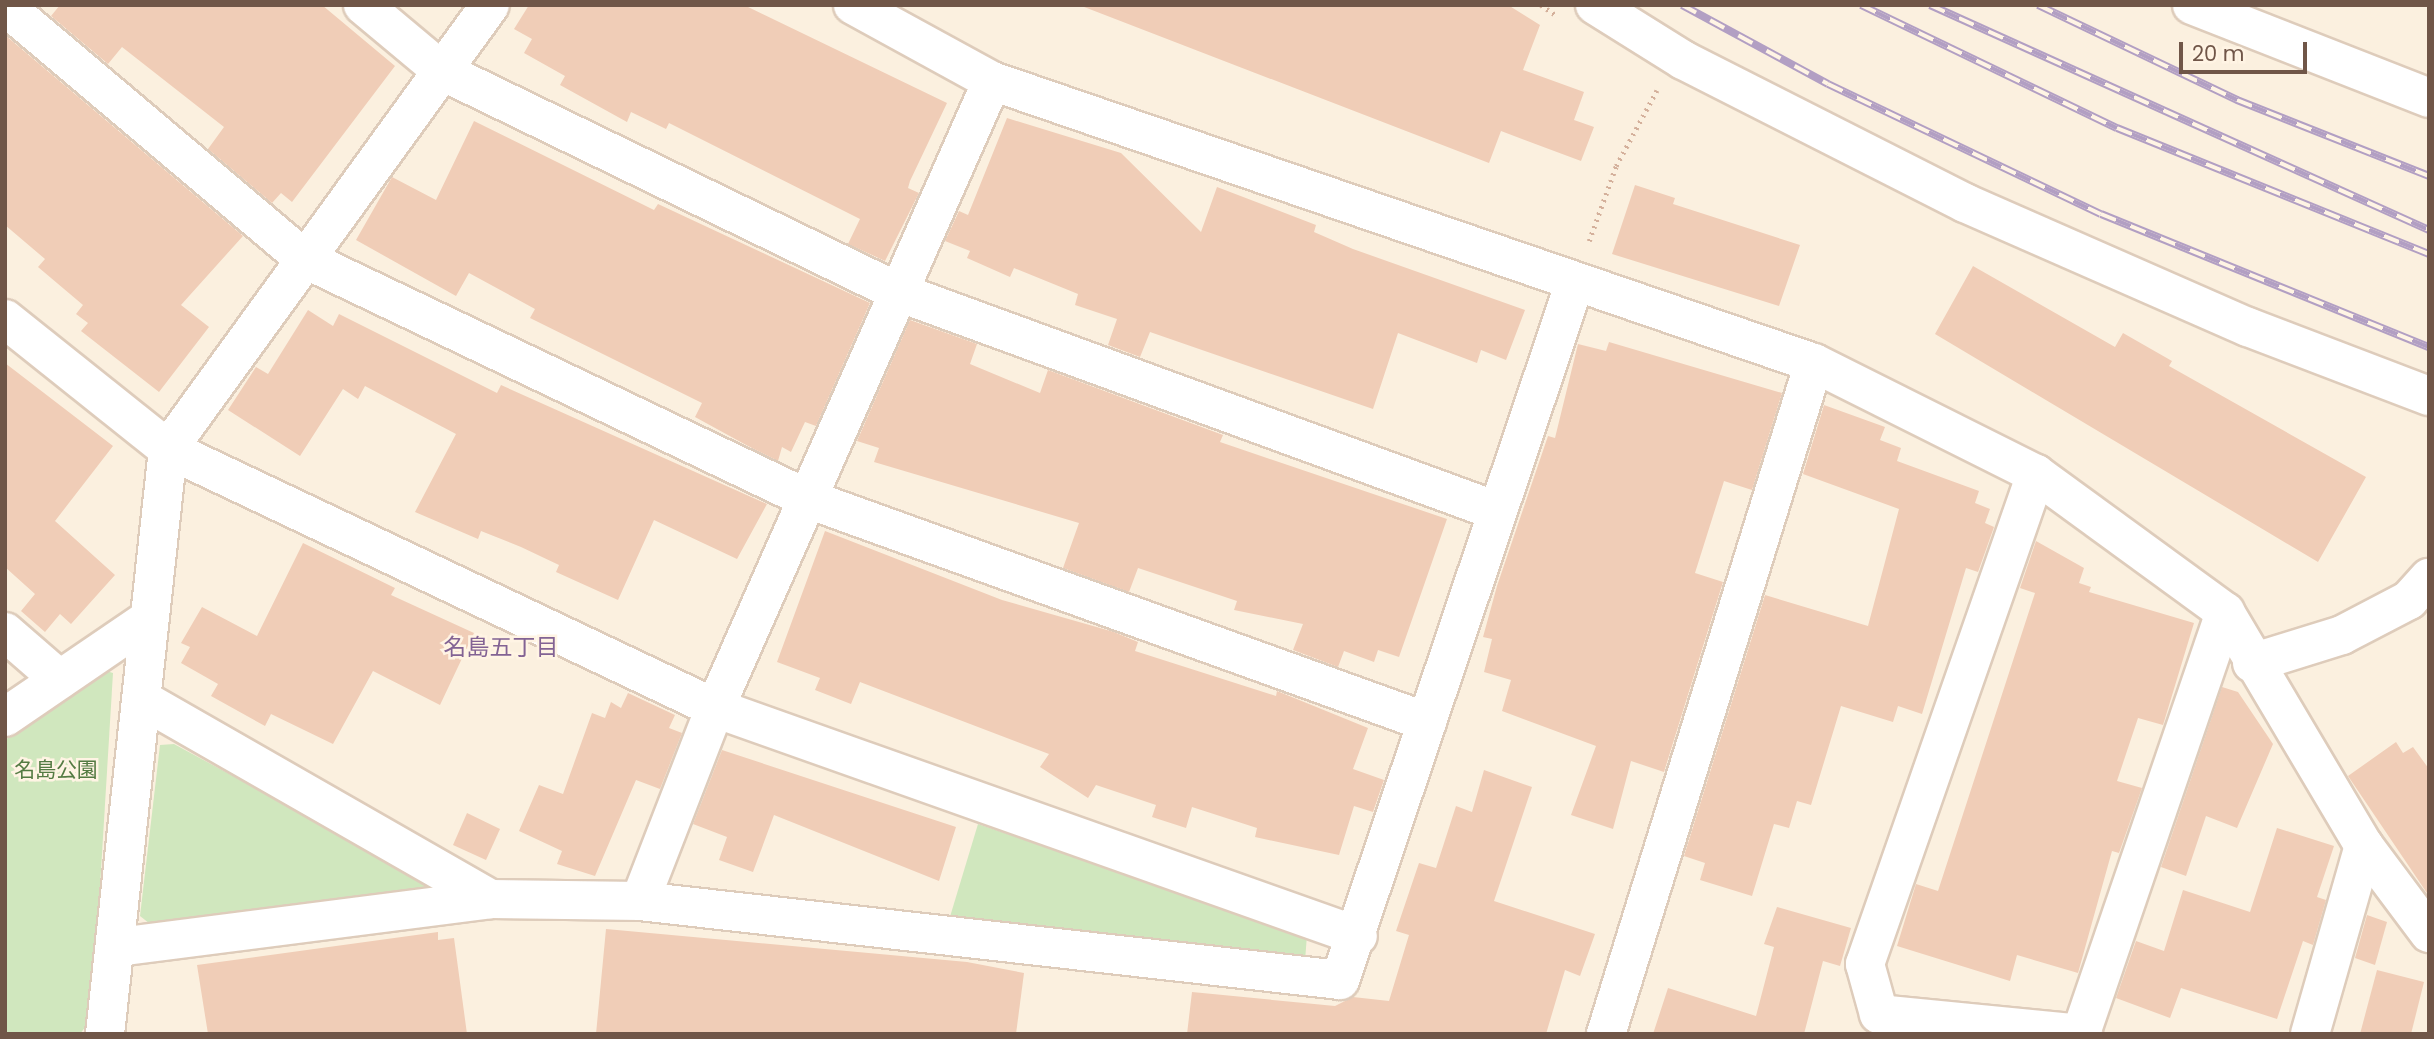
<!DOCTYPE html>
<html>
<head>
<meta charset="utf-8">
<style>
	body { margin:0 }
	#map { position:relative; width:2434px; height:1039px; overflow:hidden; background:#fbf0df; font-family:Poppins,"Noto Sans JP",sans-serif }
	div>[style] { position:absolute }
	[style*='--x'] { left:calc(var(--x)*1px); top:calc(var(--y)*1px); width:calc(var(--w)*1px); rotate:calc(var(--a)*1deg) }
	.green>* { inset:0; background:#d0e7be }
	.building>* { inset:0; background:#f0cdb7 }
	.path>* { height:4.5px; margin-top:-2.25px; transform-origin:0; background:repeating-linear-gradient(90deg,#d4b09b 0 2px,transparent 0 7px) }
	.roads { filter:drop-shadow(2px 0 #deccbb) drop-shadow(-2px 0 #deccbb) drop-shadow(0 2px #deccbb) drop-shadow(0 -2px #deccbb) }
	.street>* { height:38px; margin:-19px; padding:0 19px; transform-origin:19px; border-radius:19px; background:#fff }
	.secondary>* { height:38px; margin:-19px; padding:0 19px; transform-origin:19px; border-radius:19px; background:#fff }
	.rail>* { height:8px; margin-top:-4px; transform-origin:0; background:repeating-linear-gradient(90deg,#fff4e4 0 16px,#b29fc3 0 32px); box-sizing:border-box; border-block:2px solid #b29fc3 }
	span { translate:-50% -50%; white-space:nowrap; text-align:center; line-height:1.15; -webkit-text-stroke:5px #fff4e4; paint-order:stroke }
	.park-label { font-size:21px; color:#547b43 }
	.neighbourhood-label { font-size:23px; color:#836394 }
	.frame { position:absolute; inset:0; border:7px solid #705648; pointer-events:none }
	.scale { position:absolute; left:2179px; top:42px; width:128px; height:32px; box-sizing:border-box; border:4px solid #705648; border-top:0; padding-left:9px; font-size:21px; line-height:24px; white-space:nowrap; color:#705648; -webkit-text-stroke:5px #fff4e4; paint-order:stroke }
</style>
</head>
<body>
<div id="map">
	<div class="green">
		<i style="clip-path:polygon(103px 670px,113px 673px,92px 1018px,80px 1034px,5px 1034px,5px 740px)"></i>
		<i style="clip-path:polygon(174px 744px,445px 891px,159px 931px,140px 916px,160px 745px)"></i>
		<i style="clip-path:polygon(978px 824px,1307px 935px,1305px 961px,949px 920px)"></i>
	</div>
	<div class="building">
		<i style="clip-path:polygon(60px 5px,322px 5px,395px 66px,292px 202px,281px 193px,272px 203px,208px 149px,224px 127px,122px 47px,108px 64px,51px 16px)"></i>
		<i style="clip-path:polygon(529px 5px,744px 5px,947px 103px,910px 181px,908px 188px,919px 193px,885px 261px,848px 244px,860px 219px,669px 123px,666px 129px,631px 112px,627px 122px,560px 85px,565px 76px,524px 53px,532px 39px,514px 29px)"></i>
		<i style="clip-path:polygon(1079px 5px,1508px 5px,1540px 25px,1523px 70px,1584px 92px,1574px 120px,1594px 127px,1581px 161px,1501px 131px,1489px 163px)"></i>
		<i style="clip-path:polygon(5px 35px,243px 236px,181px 305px,209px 327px,159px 392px,81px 331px,88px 323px,76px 314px,83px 305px,38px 267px,45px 259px,5px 225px)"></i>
		<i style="clip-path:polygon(1007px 118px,1121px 153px,1201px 232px,1217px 187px,1316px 225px,1314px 232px,1353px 249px,1525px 310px,1506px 360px,1481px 350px,1477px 363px,1398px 333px,1373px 409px,1150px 332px,1140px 357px,1108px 345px,1117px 319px,1075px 305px,1078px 294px,1014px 268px,1010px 277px,967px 258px,970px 251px,945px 241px,959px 211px,968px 215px)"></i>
		<i style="clip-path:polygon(474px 121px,654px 210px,658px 204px,870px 303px,816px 426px,805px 422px,791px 452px,782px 447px,778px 461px,748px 446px,695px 417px,702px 403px,530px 318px,535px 309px,469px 273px,456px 296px,356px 240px,392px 177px,436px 200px)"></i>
		<i style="clip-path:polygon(1635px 185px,1675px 198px,1673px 204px,1800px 245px,1779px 306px,1612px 254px)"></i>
		<i style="clip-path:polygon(1973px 266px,2115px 347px,2123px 333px,2172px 361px,2169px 366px,2366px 477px,2318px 562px,1935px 334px)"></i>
		<i style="clip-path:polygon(308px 310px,333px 326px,339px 314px,497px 393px,501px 385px,767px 504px,737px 559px,654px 520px,618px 600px,556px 572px,559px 565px,521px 547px,481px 531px,478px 539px,415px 512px,456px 434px,365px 386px,358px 399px,343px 389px,300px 456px,228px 410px,256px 367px,268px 374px)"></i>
		<i style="clip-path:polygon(910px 320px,977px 344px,970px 364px,1040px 393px,1048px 370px,1223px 435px,1220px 442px,1447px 519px,1399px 657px,1378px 650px,1374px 662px,1344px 651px,1338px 667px,1293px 650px,1303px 624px,1234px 610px,1237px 601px,1138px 568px,1129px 592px,1063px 568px,1079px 523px,874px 462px,879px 448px,857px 441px)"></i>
		<i style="clip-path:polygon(1609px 342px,1782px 393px,1752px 490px,1724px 481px,1695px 573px,1723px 582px,1664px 772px,1631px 761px,1613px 829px,1571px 815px,1596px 746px,1502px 711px,1511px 680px,1484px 672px,1492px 639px,1483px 637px,1497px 586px,1548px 436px,1555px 438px,1578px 344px,1606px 351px)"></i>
		<i style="clip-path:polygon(5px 363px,113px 446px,55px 521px,115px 575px,71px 624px,60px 614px,45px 632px,21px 611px,35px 594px,5px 567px)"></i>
		<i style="clip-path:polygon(1824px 405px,1885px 427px,1880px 440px,1901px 448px,1897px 461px,1979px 491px,1975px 503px,1990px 509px,1985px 523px,1994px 527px,1978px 572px,1966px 568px,1922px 714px,1898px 706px,1893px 722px,1841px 706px,1811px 805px,1797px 801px,1789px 828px,1774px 824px,1752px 896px,1700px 880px,1705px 863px,1684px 856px,1765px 595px,1868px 626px,1899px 509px,1803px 474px)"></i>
		<i style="clip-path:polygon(825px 531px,1002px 600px,1114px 632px,1138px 642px,1135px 651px,1276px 696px,1277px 691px,1368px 728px,1353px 769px,1384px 780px,1373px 812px,1354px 806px,1339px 855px,1255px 837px,1257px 828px,1192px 807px,1186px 828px,1152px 817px,1156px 805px,1096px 785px,1088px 798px,1040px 767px,1049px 754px,860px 682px,851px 704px,815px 690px,820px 678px,777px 662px)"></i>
		<i style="clip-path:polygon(2036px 541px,2084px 568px,2079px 583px,2091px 587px,2089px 592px,2194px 623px,2163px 725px,2138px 718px,2117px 781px,2142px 788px,2119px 853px,2112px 851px,2078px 973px,2017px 955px,2010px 981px,1897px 946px,1916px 884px,1938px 891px,2035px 593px,2020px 588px)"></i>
		<i style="clip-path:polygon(303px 543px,395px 588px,391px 595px,474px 633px,440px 705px,373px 671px,333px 744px,271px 714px,265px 726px,211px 696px,218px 684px,181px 663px,190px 647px,181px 643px,202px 607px,257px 636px)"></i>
		<i style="clip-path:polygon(2222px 687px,2238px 692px,2273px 744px,2237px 828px,2206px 816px,2186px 876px,2161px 867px)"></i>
		<i style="clip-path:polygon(628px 693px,675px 715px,669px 728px,682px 733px,660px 789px,636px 780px,595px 876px,557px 864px,562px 851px,519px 831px,539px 785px,563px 794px,592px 713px,605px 718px,611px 702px,621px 708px)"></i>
		<i style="clip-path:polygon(2396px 742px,2403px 753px,2413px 747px,2429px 769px,2429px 896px,2348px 776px)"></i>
		<i style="clip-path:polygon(722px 750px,956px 827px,939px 881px,774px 815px,753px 872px,719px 860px,727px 837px,693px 824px)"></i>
		<i style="clip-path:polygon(1484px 770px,1532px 787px,1494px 901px,1595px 934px,1580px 976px,1565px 970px,1546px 1034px,1187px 1034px,1192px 992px,1335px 1006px,1353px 997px,1389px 1001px,1409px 935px,1396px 931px,1419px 863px,1436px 868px,1456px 806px,1472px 812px)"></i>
		<i style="clip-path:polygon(467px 813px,500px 829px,486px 860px,453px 845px)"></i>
		<i style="clip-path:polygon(2277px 828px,2334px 846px,2317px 897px,2326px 900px,2313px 945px,2303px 941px,2277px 1019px,2181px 988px,2170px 1018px,2116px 998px,2136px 941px,2164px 951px,2183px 890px,2250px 912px)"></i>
		<i style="clip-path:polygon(1777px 907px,1851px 928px,1840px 966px,1823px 961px,1804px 1034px,1653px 1034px,1668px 988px,1756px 1016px,1774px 947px,1764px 944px)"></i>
		<i style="clip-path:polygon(2367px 915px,2387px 922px,2375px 965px,2355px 958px)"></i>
		<i style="clip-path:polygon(606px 929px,967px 962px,1024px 973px,1016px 1034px,596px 1034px)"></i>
		<i style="clip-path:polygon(438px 932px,438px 940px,454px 938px,467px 1034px,208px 1034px,197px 965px)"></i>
		<i style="clip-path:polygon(2377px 970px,2424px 982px,2411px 1034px,2360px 1034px)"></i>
	</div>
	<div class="path">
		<i style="--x:1541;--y:5;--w:18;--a:34"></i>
		<i style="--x:1589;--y:241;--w:80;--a:-70.2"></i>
		<i style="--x:1616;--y:166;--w:86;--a:-61.7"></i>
	</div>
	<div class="roads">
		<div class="street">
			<i style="--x:363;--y:5;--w:103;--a:39.9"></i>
			<i style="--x:442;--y:71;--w:507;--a:25.86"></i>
			<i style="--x:898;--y:292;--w:635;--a:20.09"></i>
			<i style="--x:853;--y:5;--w:158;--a:28.7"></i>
			<i style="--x:992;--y:81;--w:869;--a:18.94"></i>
			<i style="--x:1814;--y:363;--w:248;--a:26.6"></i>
			<i style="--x:2036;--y:474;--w:234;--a:36.1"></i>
			<i style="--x:2225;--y:612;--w:272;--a:59.3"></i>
			<i style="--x:2364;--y:846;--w:109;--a:53.2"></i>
			<i style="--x:2192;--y:5;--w:255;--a:21.4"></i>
			<i style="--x:5;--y:6;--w:390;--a:40.2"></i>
			<i style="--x:303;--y:258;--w:560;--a:25.51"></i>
			<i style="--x:808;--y:499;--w:658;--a:19.81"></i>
			<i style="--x:5;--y:319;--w:208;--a:38.6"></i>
			<i style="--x:168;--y:449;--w:605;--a:25.34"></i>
			<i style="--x:715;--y:708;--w:682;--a:19.52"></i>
			<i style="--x:2036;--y:474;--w:519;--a:109.24"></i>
			<i style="--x:1865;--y:964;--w:52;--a:74.4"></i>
			<i style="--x:1879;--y:1014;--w:205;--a:5.6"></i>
			<i style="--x:5;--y:632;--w:72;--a:41"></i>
			<i style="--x:2252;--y:663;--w:94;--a:-17.3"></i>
			<i style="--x:2342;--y:635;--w:76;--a:-27.6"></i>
			<i style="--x:2409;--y:600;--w:30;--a:-48"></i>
			<i style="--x:143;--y:700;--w:401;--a:29.8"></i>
			<i style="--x:5;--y:717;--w:172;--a:-34.3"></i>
			<i style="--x:640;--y:901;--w:207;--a:-68.8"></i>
			<i style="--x:715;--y:708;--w:685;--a:-66.16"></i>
			<i style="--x:118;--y:947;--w:376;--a:-7.3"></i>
			<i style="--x:491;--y:899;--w:149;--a:0.8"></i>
			<i style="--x:640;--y:901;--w:704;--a:6.44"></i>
			<i style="--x:1340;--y:980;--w:736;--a:-71.39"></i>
			<i style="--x:2081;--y:1033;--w:445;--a:-71.1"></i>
			<i style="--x:105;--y:1034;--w:588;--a:-83.85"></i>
			<i style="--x:168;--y:449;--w:548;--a:-54.05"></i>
			<i style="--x:1606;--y:1034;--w:702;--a:-72.78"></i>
			<i style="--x:2310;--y:1034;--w:196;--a:-74"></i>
		</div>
		<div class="secondary">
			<i style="--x:1595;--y:5;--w:104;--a:32"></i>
			<i style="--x:1683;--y:60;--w:316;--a:26.9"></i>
			<i style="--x:1965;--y:203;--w:309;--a:23.7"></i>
			<i style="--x:2248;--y:327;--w:194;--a:20.9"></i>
		</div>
	</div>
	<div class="rail">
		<i style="--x:1682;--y:5;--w:166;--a:28.4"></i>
		<i style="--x:1828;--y:84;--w:302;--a:25.5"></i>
		<i style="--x:2101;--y:214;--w:354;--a:22.1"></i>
		<i style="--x:1861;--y:5;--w:284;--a:25.7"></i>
		<i style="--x:2117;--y:128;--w:336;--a:22"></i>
		<i style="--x:1930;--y:5;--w:547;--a:24.27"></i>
		<i style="--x:2038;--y:5;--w:221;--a:25.5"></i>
		<i style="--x:2237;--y:100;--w:206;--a:21.6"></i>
	</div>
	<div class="park-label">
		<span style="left:56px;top:770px">名島公園</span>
	</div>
	<div class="neighbourhood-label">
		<span style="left:501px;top:647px">名島五丁目</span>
	</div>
	<div class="frame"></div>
	<div class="scale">20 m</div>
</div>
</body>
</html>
